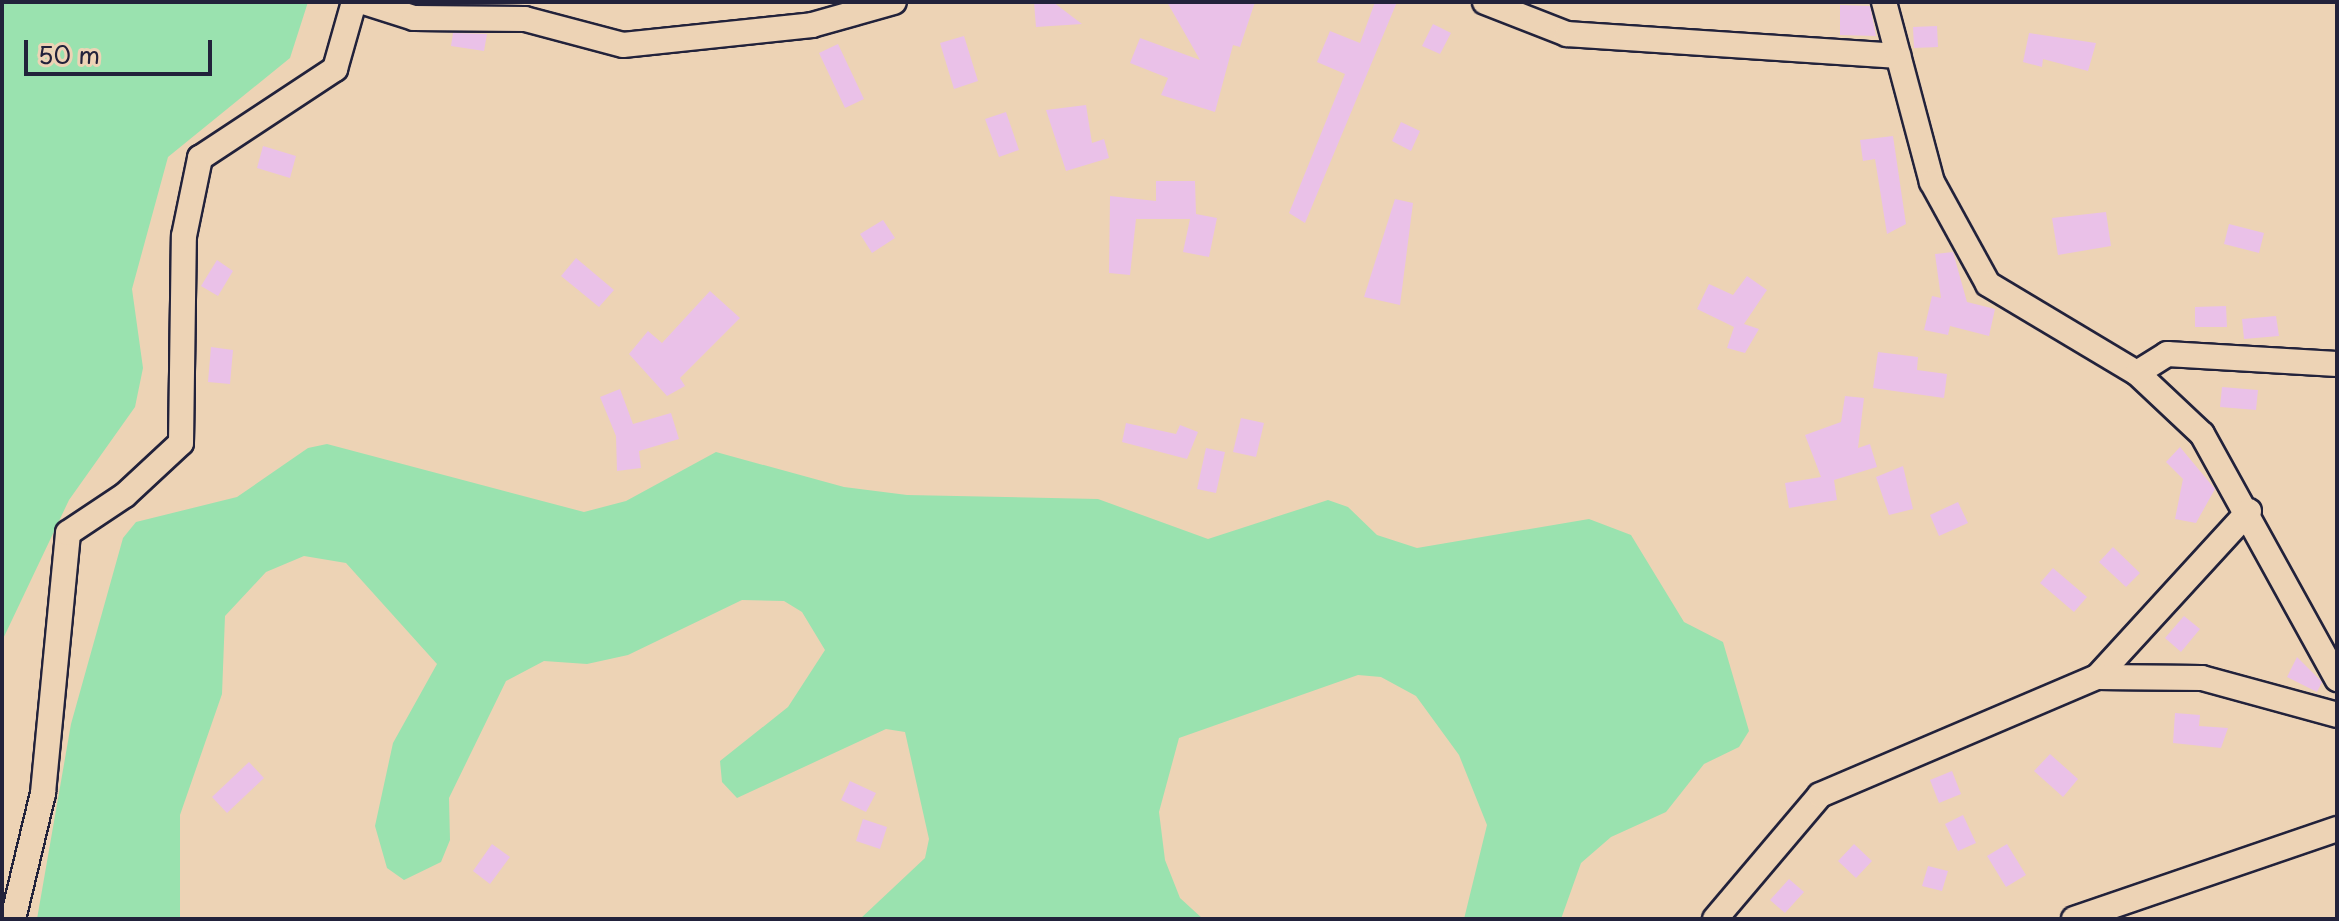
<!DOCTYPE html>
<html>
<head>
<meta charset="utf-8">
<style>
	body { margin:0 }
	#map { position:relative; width:2339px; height:921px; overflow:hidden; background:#edd3b5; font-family:"Playpen Sans",sans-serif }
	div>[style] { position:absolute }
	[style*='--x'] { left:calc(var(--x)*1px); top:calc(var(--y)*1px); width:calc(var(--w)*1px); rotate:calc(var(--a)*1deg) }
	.green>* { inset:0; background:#9ae2af }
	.building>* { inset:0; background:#eac1e8 }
	.roads { filter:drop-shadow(2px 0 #22223b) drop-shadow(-2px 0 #22223b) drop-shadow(0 2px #22223b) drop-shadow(0 -2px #22223b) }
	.minor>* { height:24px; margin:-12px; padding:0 12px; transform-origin:12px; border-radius:12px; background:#edd3b5 }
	span { translate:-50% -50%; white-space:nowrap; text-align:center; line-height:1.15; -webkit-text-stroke:6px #edd3b5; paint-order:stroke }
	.frame { position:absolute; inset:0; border:4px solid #22223b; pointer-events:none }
	.scale { position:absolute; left:24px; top:40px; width:188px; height:36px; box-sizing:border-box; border:4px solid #22223b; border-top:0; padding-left:10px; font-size:24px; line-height:28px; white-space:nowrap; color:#22223b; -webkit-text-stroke:6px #edd3b5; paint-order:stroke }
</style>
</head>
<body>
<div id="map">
	<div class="green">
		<i style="clip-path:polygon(2px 2px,308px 2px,290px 58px,168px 157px,132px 289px,143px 368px,135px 407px,69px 500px,2px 641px)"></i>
		<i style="clip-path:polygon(327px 444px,584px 512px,626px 501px,716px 452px,844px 487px,907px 495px,1098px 499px,1208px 539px,1328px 500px,1348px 507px,1377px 535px,1417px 548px,1589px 519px,1631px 535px,1684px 622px,1723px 642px,1749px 731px,1739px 747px,1704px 764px,1666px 812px,1611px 837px,1581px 863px,1561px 919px,1464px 919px,1487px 825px,1459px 755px,1416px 696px,1381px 677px,1358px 675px,1179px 738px,1159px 812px,1165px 860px,1180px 898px,1203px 919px,860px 919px,925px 858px,929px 839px,905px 732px,886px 729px,737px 798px,722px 782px,720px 761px,788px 707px,825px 650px,802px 612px,784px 601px,742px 600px,628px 655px,587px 664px,544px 661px,506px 681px,449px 798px,450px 840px,441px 862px,404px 880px,387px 868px,375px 826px,393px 743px,437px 664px,346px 563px,304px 556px,266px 572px,225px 616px,222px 694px,180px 815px,180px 919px,37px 919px,71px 724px,123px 538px,136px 522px,237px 497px,308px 448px)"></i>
	</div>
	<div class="building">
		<i style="clip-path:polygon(1034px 2px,1053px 2px,1082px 24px,1036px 27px)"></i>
		<i style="clip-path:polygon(1167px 2px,1255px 2px,1240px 47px,1233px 45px,1215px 112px,1161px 95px,1168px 78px,1130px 63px,1140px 38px,1200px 60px)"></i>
		<i style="clip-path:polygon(1375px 2px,1397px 2px,1305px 223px,1289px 213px,1345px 74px,1317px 62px,1330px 31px,1360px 43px)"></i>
		<i style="clip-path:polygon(1840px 5px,1870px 6px,1876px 36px,1840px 35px)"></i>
		<i style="clip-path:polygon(1433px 24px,1451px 33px,1440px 54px,1422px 46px)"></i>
		<i style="clip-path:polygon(1937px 26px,1938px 47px,1914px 48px,1913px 27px)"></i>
		<i style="clip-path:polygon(453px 33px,487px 34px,484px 51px,451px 46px)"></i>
		<i style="clip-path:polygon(2029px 33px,2096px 43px,2088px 71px,2043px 59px,2042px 67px,2023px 62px)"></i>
		<i style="clip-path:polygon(964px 36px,978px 81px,954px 89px,940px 43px)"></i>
		<i style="clip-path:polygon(838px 44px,864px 99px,845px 108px,819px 53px)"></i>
		<i style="clip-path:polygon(1086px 105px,1092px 143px,1104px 139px,1109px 158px,1066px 171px,1046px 110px)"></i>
		<i style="clip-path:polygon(1006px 112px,1019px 150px,999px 157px,985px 119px)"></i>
		<i style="clip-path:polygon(1401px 122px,1420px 131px,1411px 151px,1392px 141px)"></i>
		<i style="clip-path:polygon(1893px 136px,1906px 224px,1887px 234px,1875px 159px,1863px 161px,1860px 140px)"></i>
		<i style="clip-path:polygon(263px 146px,296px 156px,290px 178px,257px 168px)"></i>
		<i style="clip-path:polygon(1156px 181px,1195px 181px,1196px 214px,1217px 218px,1209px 257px,1183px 252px,1190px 219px,1136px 219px,1130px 275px,1109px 273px,1110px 196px,1156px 201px)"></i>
		<i style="clip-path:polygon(1395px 199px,1413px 203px,1400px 305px,1364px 297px)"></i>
		<i style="clip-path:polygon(2106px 212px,2111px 246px,2058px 255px,2052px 218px)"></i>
		<i style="clip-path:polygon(883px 220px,895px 238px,872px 253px,860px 234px)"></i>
		<i style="clip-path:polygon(2229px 224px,2264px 233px,2259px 253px,2224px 244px)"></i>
		<i style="clip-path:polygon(1953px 252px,1967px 302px,1995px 309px,1989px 336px,1950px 326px,1948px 335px,1924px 330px,1932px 296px,1941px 298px,1935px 254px)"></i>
		<i style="clip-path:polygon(576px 258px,614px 290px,599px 307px,561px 276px)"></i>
		<i style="clip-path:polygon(217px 260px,233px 271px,218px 296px,201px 286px)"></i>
		<i style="clip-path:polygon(1747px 276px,1767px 290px,1744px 324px,1759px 329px,1745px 353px,1727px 348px,1734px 327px,1697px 309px,1709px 284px,1733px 295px)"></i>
		<i style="clip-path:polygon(710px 291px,740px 318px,680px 378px,685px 386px,667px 396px,629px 354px,648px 331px,662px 343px)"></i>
		<i style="clip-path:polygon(2226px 306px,2227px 327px,2195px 327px,2195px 307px)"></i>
		<i style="clip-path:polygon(2276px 316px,2279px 336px,2244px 339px,2242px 319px)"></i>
		<i style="clip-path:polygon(211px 347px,233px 350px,230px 384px,208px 382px)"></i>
		<i style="clip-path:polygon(1878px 352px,1918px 357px,1917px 370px,1947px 374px,1944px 398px,1873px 388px)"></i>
		<i style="clip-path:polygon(2222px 387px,2258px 390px,2256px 410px,2220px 407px)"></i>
		<i style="clip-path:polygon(620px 389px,633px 424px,671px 413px,679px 439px,639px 451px,641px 468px,617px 471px,616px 436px,600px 397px)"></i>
		<i style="clip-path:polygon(1845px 396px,1864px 398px,1858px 448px,1870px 444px,1877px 467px,1834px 480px,1837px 500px,1789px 508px,1785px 483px,1821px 477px,1805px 435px,1841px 422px)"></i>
		<i style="clip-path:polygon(1241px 418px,1264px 423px,1256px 457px,1233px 452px)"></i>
		<i style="clip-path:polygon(1126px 423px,1176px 434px,1180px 425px,1198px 432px,1187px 459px,1122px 442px)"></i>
		<i style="clip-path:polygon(2180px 447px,2215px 489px,2196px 523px,2175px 519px,2183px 479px,2166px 462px)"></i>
		<i style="clip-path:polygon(1206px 448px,1225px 452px,1216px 493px,1197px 489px)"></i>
		<i style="clip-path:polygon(1903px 466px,1913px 509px,1889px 515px,1876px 477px)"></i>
		<i style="clip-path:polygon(1958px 502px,1968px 523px,1939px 536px,1930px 515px)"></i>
		<i style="clip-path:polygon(2113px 547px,2140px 573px,2126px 587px,2099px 562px)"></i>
		<i style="clip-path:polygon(2053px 568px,2087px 597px,2074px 612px,2040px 583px)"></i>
		<i style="clip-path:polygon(2184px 616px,2200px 629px,2181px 652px,2165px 638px)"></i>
		<i style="clip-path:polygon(2297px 657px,2322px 682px,2317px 692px,2287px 677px)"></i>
		<i style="clip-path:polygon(2175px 713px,2200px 715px,2199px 726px,2228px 728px,2221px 748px,2173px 743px)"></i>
		<i style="clip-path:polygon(2050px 754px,2078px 779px,2063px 797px,2034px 771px)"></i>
		<i style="clip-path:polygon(249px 762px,264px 778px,227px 813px,212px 797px)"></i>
		<i style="clip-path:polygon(1952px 771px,1961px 794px,1939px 803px,1930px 780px)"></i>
		<i style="clip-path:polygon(850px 781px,876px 793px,866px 812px,841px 800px)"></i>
		<i style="clip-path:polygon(1963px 815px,1976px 843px,1958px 851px,1945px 824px)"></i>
		<i style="clip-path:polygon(863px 819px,887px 827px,880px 849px,856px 841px)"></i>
		<i style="clip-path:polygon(492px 844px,510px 857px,490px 884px,473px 871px)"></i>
		<i style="clip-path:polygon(1854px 844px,1872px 861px,1856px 878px,1838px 861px)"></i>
		<i style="clip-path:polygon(2007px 844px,2026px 875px,2006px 887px,1987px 856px)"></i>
		<i style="clip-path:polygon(1928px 866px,1948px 871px,1942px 891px,1922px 886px)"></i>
		<i style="clip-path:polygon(1789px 879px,1804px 892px,1785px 913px,1770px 900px)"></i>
	</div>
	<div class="roads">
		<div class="minor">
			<i style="--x:364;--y:2;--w:52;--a:17.7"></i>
			<i style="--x:414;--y:18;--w:111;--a:0.5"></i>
			<i style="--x:525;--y:19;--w:101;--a:14.9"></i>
			<i style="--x:623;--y:45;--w:190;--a:-6"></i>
			<i style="--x:812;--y:25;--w:85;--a:-15.7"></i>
			<i style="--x:1485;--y:2;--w:88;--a:21.3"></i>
			<i style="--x:1567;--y:34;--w:332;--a:3.8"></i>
			<i style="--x:1884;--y:2;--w:186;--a:75.1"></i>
			<i style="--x:1932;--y:182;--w:116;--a:61.2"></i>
			<i style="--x:1988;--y:284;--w:174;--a:30.9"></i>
			<i style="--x:2137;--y:373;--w:89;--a:43.2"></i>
			<i style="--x:2202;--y:434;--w:280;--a:61.1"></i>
			<i style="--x:2137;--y:373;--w:36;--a:-32"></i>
			<i style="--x:2167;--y:354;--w:170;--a:3.4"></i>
			<i style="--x:2097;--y:677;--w:225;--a:-47.5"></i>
			<i style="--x:13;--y:919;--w:130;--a:-76.6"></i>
			<i style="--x:43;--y:793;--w:261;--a:-84.5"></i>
			<i style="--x:68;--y:533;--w:69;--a:-33.7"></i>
			<i style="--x:125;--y:495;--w:76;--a:-42.9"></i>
			<i style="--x:181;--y:443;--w:207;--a:-89.2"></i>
			<i style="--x:184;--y:236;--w:80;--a:-78.4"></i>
			<i style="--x:200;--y:158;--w:162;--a:-33.4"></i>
			<i style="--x:335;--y:69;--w:70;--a:-74.2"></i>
			<i style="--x:1715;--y:919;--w:162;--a:-49.7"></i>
			<i style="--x:1820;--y:795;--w:301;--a:-23.1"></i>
			<i style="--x:2097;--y:677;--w:105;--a:0.5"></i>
			<i style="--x:2202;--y:678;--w:140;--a:15.3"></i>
			<i style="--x:2074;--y:919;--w:278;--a:-18.9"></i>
		</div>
	</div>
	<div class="frame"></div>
	<div class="scale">50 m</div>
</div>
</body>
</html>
